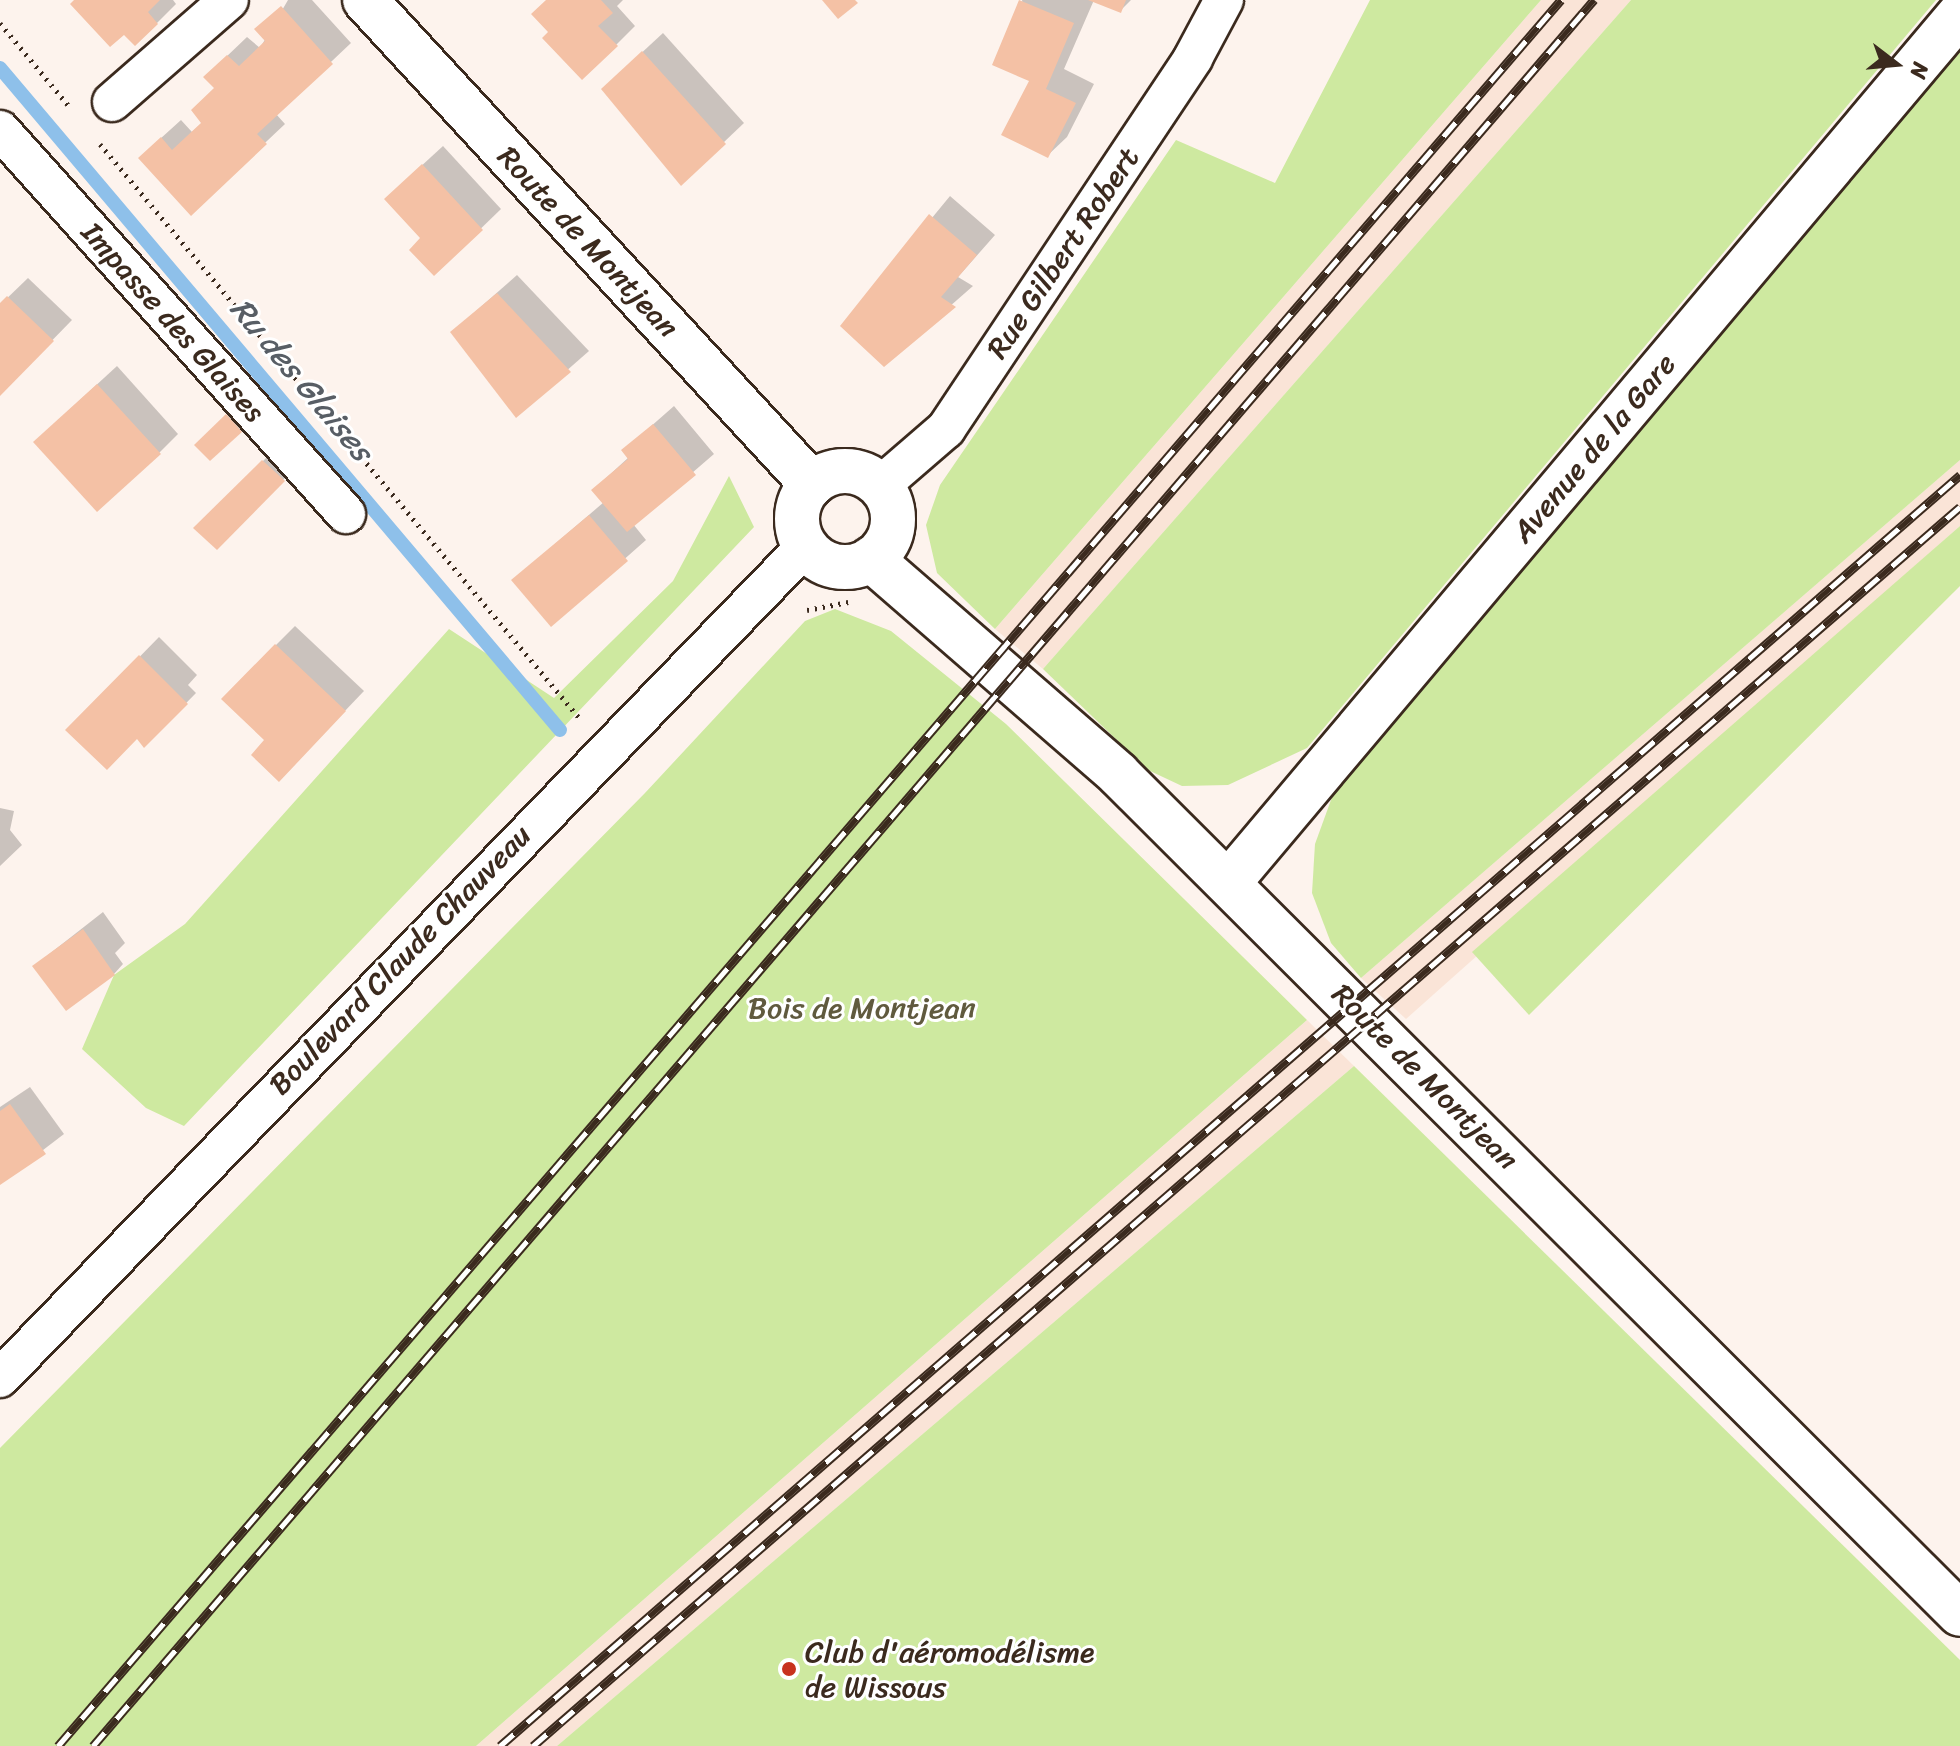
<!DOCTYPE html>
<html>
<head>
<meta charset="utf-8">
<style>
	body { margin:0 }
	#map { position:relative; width:1960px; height:1746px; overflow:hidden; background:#fdf3ed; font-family:Sriracha,sans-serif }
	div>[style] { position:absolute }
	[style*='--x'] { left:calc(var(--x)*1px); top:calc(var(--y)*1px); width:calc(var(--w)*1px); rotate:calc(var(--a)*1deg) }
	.built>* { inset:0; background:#fae4d7 }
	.green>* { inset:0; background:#cee9a0 }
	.shadow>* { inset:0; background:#0003 }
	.stream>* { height:14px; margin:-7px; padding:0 7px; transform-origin:7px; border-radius:7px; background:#8ec0ea }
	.building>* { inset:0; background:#f4c1a5 }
	.path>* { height:5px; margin-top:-2.5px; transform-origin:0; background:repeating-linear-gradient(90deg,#3b2a1e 0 2px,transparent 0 8px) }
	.roads { filter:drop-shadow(2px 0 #3b2a1e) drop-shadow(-2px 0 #3b2a1e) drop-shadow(0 2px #3b2a1e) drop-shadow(0 -2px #3b2a1e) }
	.street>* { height:38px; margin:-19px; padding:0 19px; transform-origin:19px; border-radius:19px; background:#fff }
	.secondary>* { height:44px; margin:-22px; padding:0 22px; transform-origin:22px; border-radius:22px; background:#fff }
	.secondary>.ring { margin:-22px; padding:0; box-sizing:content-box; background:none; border:44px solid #fff; border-radius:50% }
	.rail>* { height:9px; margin-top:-4.5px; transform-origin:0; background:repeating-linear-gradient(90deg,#fff 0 18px,#3b2a1e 0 36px); box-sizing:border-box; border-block:2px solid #3b2a1e }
	.dots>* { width:22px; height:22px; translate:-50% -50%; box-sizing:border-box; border:4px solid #fff; border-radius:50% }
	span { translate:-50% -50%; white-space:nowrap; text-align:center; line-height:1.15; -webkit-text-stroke:6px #fff; paint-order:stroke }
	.street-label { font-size:30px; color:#3b2a1e }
	.park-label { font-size:30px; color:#605a3e }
	.poi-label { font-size:30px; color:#3b2a1e }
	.left { translate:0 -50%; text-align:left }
	.water-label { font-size:32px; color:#585e65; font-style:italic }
	.north { position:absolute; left:1856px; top:24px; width:80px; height:80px; -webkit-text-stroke:6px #fff; paint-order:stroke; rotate:106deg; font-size:22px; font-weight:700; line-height:32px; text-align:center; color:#3b2a1e }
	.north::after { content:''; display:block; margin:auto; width:28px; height:36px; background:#3b2a1e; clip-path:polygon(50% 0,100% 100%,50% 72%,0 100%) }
</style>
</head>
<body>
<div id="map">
	<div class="built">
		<i style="clip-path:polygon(1541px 0,1631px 0,1043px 669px,995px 629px)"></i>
		<i style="clip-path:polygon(1960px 460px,1960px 526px,1406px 1019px,1361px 978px)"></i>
		<i style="clip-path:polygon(1307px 1020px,1354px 1066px,557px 1746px,476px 1746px)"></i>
	</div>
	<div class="green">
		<i style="clip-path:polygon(1370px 0,1541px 0,995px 629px,937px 573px,926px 525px,940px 485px,1176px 140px,1275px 183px)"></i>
		<i style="clip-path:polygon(1631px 0,1936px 0,1307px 748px,1228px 785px,1182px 786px,1148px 770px,1043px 669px)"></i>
		<i style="clip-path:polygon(1960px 50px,1960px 460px,1361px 978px,1331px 943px,1312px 893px,1315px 844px,1335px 789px)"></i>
		<i style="clip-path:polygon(729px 476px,754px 527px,184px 1126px,146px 1108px,82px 1049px,114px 975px,185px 924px,449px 629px,554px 698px,673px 581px)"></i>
		<i style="clip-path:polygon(1960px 526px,1960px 586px,1529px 1015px,1472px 952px)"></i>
		<i style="clip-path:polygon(835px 609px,891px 631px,1006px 724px,1307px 1020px,476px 1746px,0 1746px,0 1448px,645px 793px,805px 621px)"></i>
		<i style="clip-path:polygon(1354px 1066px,1960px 1660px,1960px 1746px,557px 1746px)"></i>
	</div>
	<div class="shadow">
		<i style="clip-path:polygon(77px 0,173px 0,176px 4px,157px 23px,124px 33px)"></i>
		<i style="clip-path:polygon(288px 0,312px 0,351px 43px,276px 114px,285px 124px,191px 213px,160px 139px,181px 120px,192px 132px,203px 122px,225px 58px,247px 37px,260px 48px)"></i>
		<i style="clip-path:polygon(548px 0,623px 0,617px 6px,635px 26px,616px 45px,551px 32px)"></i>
		<i style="clip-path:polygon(1022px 0,1131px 0,1120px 11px,1094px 0,1064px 69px,1094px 84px,1067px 137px,1047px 156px)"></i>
		<i style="clip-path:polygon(663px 33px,744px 123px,681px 183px,623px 70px)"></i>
		<i style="clip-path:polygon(443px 146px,501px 209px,434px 274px,406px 180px)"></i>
		<i style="clip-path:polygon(950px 196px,995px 235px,958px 277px,973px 286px,884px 364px,843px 326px)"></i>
		<i style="clip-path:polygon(517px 275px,589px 351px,516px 415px,452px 332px)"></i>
		<i style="clip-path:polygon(28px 278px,72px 320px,0 394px,0 305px)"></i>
		<i style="clip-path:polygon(117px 366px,178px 434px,159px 453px,55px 423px)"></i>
		<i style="clip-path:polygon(674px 406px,714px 454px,633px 524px,646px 540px,551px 624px,513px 580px,604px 502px,593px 490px,629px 457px,624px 450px)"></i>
		<i style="clip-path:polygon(233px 410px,250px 422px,210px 458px,197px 445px)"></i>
		<i style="clip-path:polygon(282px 442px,303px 460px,216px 547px,196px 528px)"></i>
		<i style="clip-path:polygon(295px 626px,364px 691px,298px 760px,267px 740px,276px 645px)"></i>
		<i style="clip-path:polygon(159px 637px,197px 675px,188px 685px,196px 693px,145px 745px,138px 737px,68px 730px)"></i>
		<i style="clip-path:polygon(0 808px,14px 811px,10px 830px,22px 845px,0 866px)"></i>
		<i style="clip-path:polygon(103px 912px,125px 943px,115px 953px,123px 964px,114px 974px,34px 966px)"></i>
		<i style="clip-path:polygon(30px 1087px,64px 1134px,0 1183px,0 1107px)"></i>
	</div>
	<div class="stream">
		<i style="--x:0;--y:68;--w:867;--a:49.77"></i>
	</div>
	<div class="building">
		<i style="clip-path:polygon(74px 0,160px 0,148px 12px,158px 24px,135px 46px,124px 35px,110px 47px,70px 4px)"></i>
		<i style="clip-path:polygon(546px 0,601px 0,613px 13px,598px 26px,618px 46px,582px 80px,542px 38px,548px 32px,531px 14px)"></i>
		<i style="clip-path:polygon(822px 0,855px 0,858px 3px,838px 19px)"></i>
		<i style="clip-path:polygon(1019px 0,1074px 23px,1046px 89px,1076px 103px,1048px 158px,1001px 135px,1029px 81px,992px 65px)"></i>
		<i style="clip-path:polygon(1088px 0,1126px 0,1121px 13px)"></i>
		<i style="clip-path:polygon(281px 6px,333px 64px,257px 134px,267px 144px,191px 216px,138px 158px,161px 137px,172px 150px,201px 123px,191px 110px,214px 88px,203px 77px,227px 55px,239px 66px,265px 41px,254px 29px)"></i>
		<i style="clip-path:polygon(642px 51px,726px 144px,681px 186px,601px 89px)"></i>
		<i style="clip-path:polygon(422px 164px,483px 230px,434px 276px,409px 250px,420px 238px,384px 199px)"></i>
		<i style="clip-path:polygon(929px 214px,977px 255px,941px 297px,956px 307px,884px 367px,840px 326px)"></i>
		<i style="clip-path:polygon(497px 293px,571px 372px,516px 418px,450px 332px)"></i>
		<i style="clip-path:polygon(7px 296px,54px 341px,0 396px,0 303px)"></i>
		<i style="clip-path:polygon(97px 384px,161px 454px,97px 512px,33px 442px)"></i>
		<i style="clip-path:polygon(226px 414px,242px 432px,210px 461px,194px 445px)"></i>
		<i style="clip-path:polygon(653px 424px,696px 475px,627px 532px,591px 490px,628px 459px,621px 450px)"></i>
		<i style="clip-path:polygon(262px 460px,285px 481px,217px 550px,193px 528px)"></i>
		<i style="clip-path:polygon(589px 515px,628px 561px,551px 627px,511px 580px)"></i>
		<i style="clip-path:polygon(275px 644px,346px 711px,279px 782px,251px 755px,264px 740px,221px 699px)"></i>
		<i style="clip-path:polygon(139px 655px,188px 704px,144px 748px,137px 739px,107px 770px,65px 730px)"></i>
		<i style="clip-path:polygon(83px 929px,115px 975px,66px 1011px,32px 966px)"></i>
		<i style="clip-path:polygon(10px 1104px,46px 1154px,0 1185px,0 1111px)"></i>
	</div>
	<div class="path">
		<i style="--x:0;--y:23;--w:107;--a:50.3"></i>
		<i style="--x:100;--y:144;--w:750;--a:50.14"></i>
		<i style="--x:807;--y:610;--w:42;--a:-11"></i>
	</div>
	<div class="roads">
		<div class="street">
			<i style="--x:112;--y:102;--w:155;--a:-41.1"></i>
			<i style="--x:0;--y:130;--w:517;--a:47.98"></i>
			<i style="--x:880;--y:486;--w:87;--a:-40.8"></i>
			<i style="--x:946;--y:429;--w:446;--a:-56.3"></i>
			<i style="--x:1193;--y:58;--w:66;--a:-61.9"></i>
			<i style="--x:0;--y:1378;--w:1157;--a:-45.91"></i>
		</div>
		<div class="secondary">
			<i style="--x:365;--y:0;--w:659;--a:47.28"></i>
			<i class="ring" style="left:797px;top:471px;width:52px;height:52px"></i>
			<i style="--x:871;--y:559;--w:327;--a:41"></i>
			<i style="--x:1118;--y:774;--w:1189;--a:44.93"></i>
			<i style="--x:1229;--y:882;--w:1135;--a:-49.9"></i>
		</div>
	</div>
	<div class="rail">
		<i style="--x:58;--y:1746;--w:2304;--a:-49.28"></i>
		<i style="--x:93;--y:1746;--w:2303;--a:-49.32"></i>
		<i style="--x:500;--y:1746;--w:1936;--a:-41.04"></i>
		<i style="--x:533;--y:1746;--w:1890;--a:-40.97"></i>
	</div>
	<div class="dots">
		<i style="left:789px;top:1669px;background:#c8321e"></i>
	</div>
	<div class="street-label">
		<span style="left:588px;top:242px;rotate:47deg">Route de Montjean</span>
		<span style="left:1063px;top:253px;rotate:-56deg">Rue Gilbert Robert</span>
		<span style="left:173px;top:322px;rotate:48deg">Impasse des Glaises</span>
		<span style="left:1594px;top:448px;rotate:-50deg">Avenue de la Gare</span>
		<span style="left:400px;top:960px;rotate:-46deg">Boulevard Claude Chauveau</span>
		<span style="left:1425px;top:1077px;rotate:45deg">Route de Montjean</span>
	</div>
	<div class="park-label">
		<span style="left:862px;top:1008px">Bois de Montjean</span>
	</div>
	<div class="poi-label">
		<span class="left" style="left:805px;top:1669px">Club d'aéromodélisme<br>de Wissous</span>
	</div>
	<div class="water-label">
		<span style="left:301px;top:380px;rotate:50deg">Ru des Glaises</span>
	</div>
	<div class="north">N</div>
</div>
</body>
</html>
